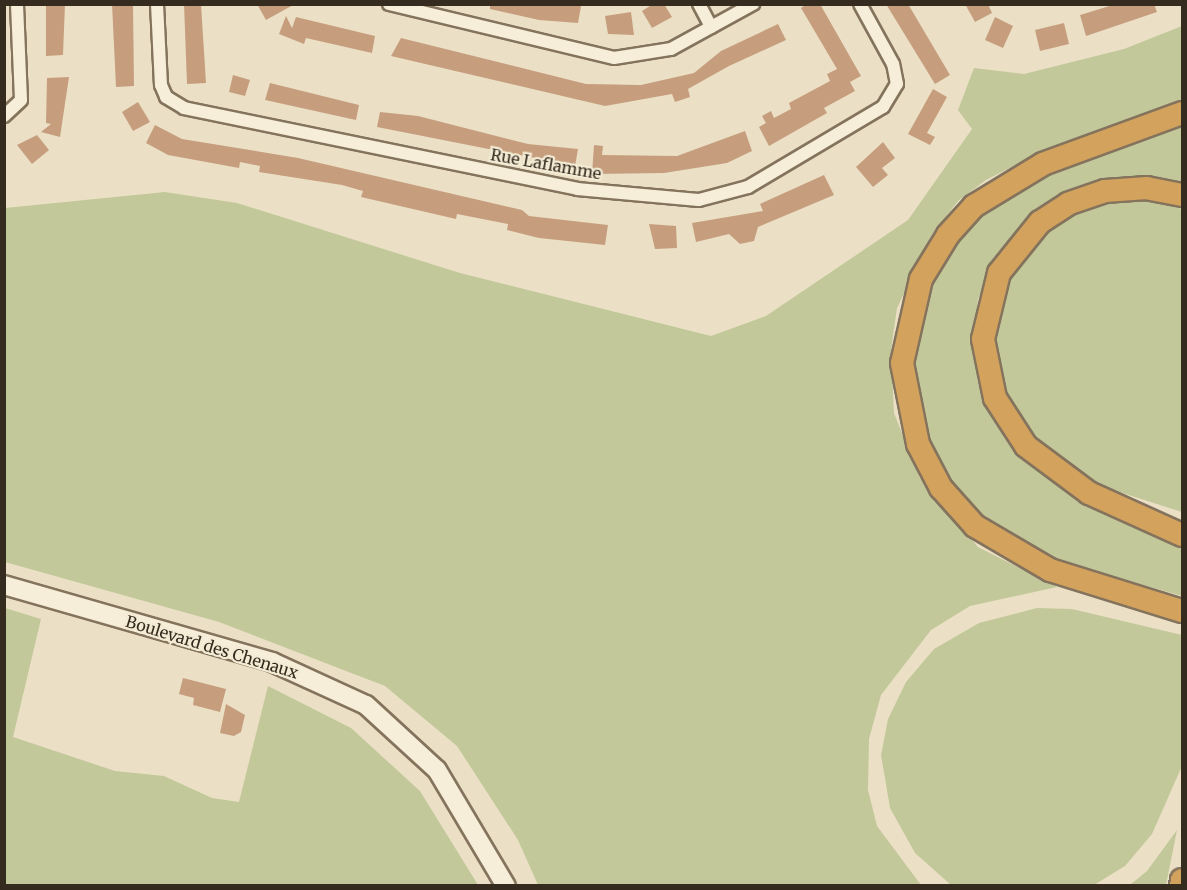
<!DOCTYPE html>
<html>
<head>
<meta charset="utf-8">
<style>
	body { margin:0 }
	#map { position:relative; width:1187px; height:890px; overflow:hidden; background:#ebe0c5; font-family:Merriweather,serif }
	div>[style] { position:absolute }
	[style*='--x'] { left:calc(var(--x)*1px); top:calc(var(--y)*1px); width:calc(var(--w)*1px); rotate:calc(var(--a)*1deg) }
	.green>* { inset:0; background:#c2c89a }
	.building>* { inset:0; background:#c69e7e }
	.roads { filter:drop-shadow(2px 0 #84735d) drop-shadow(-2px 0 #84735d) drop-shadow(0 2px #84735d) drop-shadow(0 -2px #84735d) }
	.street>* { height:12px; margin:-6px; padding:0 6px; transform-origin:6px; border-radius:6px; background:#f6eed8 }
	.secondary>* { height:18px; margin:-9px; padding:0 9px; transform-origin:9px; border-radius:9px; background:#f6eed8 }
	.highway>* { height:22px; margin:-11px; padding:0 11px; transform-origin:11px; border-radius:11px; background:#d3a25d }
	span { translate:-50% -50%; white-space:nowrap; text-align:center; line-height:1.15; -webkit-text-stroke:4.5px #f3ebd4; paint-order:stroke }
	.street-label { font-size:16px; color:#362b1f }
	.frame { position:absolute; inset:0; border:6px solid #362b1f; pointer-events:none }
</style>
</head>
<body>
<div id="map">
	<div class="green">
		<i style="clip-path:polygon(1182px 26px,1182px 100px,1049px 148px,986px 180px,958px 201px,931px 236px,897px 308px,891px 350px,894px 413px,920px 478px,978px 547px,1057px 587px,970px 606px,931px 630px,881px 695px,869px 739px,868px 790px,877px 826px,921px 885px,538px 885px,518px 840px,457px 746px,385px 686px,219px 622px,5px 562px,5px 208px,165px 192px,237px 203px,460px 273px,711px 336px,766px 316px,908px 220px,972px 129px,958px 110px,974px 68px,1024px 74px,1124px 49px)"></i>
		<i style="clip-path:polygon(1182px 124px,1182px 188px,1038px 211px,992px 266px,978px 299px,974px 334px,978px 383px,1004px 436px,1040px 471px,1088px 504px,1182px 546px,1182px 596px,1059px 561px,1018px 542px,975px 512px,940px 470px,920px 426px,912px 357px,923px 301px,945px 253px,986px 208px,1035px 176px)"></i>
		<i style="clip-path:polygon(1147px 196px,1182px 209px,1182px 512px,1088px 482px,1036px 446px,1003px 403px,990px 349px,1008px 272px,1026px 246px,1074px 211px)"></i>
		<i style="clip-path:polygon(5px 608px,41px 619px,13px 737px,115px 771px,164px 776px,212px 798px,239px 802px,268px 686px,351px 728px,420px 791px,478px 885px,5px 885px)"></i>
		<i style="clip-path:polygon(1037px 608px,1072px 609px,1182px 635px,1182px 766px,1152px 834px,1125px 866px,1094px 885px,951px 885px,915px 853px,890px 808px,881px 755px,888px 719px,906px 682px,934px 649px,979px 623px)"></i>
		<i style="clip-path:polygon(1177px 830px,1166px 885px,1130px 885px,1147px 871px)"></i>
	</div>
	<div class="building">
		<i style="clip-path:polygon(46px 4px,65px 4px,63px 55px,46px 56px)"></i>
		<i style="clip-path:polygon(112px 4px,133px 4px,134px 86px,116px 87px)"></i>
		<i style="clip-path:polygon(184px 4px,201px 4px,206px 83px,187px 84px)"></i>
		<i style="clip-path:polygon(257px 4px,295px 4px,266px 20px)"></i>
		<i style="clip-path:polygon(490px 4px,576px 4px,581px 6px,578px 23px,539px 20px,490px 9px)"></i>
		<i style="clip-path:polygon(653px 4px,664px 4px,672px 17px,652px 28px,642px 11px)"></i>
		<i style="clip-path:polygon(807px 4px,820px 4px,861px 76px,850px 82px,855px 91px,824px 108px,827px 113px,769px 146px,759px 127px,766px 123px,762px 116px,771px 111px,774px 118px,791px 109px,789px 103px,830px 81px,827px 74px,837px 69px,801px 8px)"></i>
		<i style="clip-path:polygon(886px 4px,908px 4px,950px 75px,935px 84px)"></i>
		<i style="clip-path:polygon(965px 4px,988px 4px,992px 13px,975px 22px)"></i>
		<i style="clip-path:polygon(1116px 4px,1154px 4px,1157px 12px,1086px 36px,1080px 15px)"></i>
		<i style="clip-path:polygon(631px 12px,634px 35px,608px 34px,605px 16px)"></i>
		<i style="clip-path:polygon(286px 16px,292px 28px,296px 17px,375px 36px,372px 53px,306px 38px,304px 44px,279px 34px)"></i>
		<i style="clip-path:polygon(995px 17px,1013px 26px,1003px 48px,985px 40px)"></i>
		<i style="clip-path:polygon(1064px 23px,1069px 44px,1040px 51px,1035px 30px)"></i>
		<i style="clip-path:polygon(778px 24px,786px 40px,729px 66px,688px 89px,690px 97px,675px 102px,672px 94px,605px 106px,391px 56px,401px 38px,586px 84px,641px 85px,694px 73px,721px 51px)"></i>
		<i style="clip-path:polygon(233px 75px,250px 80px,245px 96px,229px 92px)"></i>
		<i style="clip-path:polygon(69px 77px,60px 137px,41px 132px,51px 124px,46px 123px,47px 78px)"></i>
		<i style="clip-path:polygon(270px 83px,359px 105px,356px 120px,265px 100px)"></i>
		<i style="clip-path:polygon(933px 89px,947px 97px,927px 133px,935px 137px,930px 145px,908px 134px)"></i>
		<i style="clip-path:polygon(138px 102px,150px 122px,133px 131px,122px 112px)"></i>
		<i style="clip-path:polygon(380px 112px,418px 116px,528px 144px,578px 149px,575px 166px,377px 127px)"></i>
		<i style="clip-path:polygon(155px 125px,182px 139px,298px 158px,522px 210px,529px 216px,608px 225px,605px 245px,539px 238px,507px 230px,508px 224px,457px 214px,456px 219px,361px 197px,363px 191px,342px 185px,259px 172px,260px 166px,240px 162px,239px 168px,168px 155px,146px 143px)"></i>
		<i style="clip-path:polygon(745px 131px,752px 151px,727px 163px,664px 173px,592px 174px,594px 145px,603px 146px,602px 155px,677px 156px)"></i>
		<i style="clip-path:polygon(37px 135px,49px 150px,32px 164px,17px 145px)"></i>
		<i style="clip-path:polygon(883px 142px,895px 158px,882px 168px,888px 175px,873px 187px,856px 167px)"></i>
		<i style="clip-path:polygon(824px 175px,834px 195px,758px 227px,754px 241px,740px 244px,729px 234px,696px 242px,692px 223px,763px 211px,760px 204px)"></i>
		<i style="clip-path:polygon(649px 224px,676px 226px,677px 248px,655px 249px)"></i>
		<i style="clip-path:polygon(183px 678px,226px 689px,220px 712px,193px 705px,194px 698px,179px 694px)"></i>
		<i style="clip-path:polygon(226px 704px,245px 715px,241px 732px,234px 736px,220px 733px)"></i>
	</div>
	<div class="roads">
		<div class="street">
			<i style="--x:157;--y:4;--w:81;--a:87.2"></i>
			<i style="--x:161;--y:85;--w:13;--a:67"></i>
			<i style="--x:166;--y:97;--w:21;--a:31"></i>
			<i style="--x:184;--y:108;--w:401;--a:11.6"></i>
			<i style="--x:577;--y:189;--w:122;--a:5.2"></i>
			<i style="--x:699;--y:200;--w:51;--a:-14.9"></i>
			<i style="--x:748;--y:187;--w:157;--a:-30.7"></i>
			<i style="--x:883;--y:107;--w:27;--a:-59"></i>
			<i style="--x:897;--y:84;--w:20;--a:-101"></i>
			<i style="--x:893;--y:64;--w:68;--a:-118.8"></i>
			<i style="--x:389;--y:4;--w:231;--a:13.5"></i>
			<i style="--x:614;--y:58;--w:58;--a:-9"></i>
			<i style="--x:671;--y:49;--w:94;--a:-28.8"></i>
			<i style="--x:699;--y:4;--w:26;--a:62"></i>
			<i style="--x:4;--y:116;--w:23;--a:-43"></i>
			<i style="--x:21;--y:100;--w:96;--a:-92.4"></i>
		</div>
		<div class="secondary">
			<i style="--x:4;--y:585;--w:279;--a:16"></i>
			<i style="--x:272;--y:662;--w:103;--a:24.6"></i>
			<i style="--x:366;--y:705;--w:96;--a:42.5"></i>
			<i style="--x:437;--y:770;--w:135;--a:59.3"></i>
		</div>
		<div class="highway">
			<i style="--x:1182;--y:113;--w:148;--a:159.9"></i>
			<i style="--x:1043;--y:164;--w:81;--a:148.7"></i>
			<i style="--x:974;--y:206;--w:39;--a:132"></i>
			<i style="--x:948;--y:235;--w:52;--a:121.5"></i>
			<i style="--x:921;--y:279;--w:86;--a:102.7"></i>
			<i style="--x:902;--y:363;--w:83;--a:78.8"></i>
			<i style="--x:918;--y:444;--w:50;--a:62.4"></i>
			<i style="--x:941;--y:488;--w:51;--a:48.2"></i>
			<i style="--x:975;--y:526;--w:87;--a:30.4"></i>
			<i style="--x:1050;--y:570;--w:138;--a:17.3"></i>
			<i style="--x:1182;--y:195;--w:36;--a:-169"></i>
			<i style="--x:1147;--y:188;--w:42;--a:175.9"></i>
			<i style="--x:1105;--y:191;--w:39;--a:161"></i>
			<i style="--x:1068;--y:204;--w:33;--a:147"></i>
			<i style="--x:1040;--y:222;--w:65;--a:128.8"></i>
			<i style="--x:999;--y:273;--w:68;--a:103.6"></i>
			<i style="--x:983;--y:339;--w:60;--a:78.5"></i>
			<i style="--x:995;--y:398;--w:57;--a:57.1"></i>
			<i style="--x:1026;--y:446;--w:79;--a:36.7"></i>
			<i style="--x:1089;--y:493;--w:102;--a:24.3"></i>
			<i style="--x:1181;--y:886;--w:6;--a:-81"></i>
		</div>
	</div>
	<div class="street-label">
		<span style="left:546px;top:164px;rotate:10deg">Rue Laflamme</span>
		<span style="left:212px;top:647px;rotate:17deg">Boulevard des Chenaux</span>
	</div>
	<div class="frame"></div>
</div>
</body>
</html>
